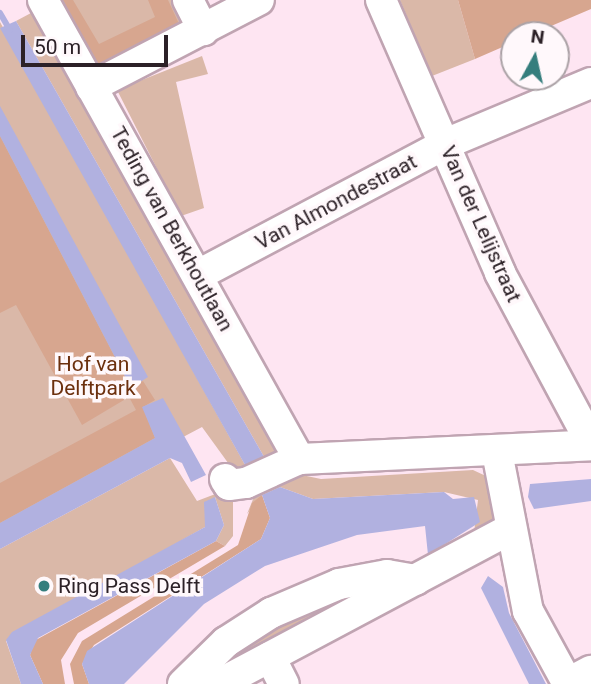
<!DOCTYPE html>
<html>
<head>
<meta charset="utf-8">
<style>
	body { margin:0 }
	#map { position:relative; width:591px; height:684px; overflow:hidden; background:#fee5f2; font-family:Roboto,sans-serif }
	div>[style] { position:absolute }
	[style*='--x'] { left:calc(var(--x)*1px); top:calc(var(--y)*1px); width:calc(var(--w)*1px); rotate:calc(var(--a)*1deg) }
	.green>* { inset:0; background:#dab8a8 }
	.forest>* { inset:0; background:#d7a68f }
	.water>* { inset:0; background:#b1b1e0 }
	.stream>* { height:6px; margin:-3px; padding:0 3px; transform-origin:3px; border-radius:3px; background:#b1b1e0 }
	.roads { filter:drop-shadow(2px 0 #c0a4b2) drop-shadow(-2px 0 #c0a4b2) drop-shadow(0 2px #c0a4b2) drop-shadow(0 -2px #c0a4b2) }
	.minor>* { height:30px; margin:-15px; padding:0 15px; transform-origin:15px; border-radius:15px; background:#fff }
	.dots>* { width:19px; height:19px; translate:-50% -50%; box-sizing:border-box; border:4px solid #fff8fb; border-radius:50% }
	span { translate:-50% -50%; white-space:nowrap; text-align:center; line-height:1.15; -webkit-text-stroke:7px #fff8fb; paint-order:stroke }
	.street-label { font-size:21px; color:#2c2127 }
	.park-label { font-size:21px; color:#6c300e }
	.poi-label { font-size:21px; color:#2c2127 }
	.left { translate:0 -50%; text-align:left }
	.north { position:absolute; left:500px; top:21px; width:70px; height:70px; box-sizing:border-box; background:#fff8fb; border:2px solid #aba2a6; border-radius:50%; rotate:8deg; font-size:19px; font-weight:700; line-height:28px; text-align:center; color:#2c2127 }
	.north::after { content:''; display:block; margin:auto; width:24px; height:32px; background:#357e7d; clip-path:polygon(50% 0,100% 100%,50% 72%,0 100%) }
	.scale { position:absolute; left:21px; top:35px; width:147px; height:32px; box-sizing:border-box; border:4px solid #2c2127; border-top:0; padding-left:9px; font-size:21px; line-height:24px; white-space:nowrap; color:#2c2127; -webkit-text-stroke:5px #fff8fb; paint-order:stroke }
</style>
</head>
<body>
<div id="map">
	<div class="green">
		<i style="clip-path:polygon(55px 0,172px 0,187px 33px,97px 79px)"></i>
		<i style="clip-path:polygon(400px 0,458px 0,475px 59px,432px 76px)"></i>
		<i style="clip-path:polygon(31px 13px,281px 455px,250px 478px,239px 478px,202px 427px,0 534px,0 22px,249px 472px,267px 462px,16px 21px)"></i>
		<i style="clip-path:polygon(202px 56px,208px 74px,176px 82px,204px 208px,181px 216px,117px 90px)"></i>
		<i style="clip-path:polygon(170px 458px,197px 501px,218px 493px,233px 495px,233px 536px,225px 546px,216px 541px,224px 525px,215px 497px,205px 527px,6px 641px,21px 684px,0 684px,0 549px)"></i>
		<i style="clip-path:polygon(473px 470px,488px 477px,495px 529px,473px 541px,478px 500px,444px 492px,313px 499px,280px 487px,262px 495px,247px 514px,256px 492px,297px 474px,321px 479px)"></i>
		<i style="clip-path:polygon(372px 588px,203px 677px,273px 624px)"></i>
	</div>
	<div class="forest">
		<i style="clip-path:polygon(54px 0,73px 0,99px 44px,155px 17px,148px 0,168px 0,180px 26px,93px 70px)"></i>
		<i style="clip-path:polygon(458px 0,591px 0,591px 9px,530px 35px,514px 35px,514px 42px,475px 59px)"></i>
		<i style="clip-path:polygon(0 136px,131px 388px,143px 381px,155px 400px,143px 407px,155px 438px,0 523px,0 483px,136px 410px,129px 397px,82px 425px,16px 305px,0 313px)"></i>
		<i style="clip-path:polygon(262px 495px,270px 518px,261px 539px,94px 645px,82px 664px,89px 684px,74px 684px,70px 664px,82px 641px,238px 545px,252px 503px)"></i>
		<i style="clip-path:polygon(216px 541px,225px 546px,78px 633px,61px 660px,65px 684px,43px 684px,30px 655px,34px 641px)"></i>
	</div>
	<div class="water">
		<i style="clip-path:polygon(16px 21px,267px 462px,249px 472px,0 28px)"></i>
		<i style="clip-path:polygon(0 106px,148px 377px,131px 388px,0 136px)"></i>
		<i style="clip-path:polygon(163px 398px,206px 475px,191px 482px,182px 463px,170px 458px,0 549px,0 523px,155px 438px,142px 407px)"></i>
		<i style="clip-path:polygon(591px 479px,591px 501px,534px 509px,528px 497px,530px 484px)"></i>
		<i style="clip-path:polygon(280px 487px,313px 499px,444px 492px,453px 499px,474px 497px,480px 522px,428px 555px,425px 526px,357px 535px,265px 566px,204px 604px,124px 684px,89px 684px,82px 664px,87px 651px,261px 539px,270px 518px,262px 495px)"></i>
		<i style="clip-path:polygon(215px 497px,224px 525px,216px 541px,38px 638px,30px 655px,43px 684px,21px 684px,6px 640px,12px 632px,205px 527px,204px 502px)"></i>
		<i style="clip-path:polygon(488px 576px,503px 587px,509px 613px,546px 684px,529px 684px,481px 588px)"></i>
	</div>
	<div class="stream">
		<i style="--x:0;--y:13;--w:20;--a:60"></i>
	</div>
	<div class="roads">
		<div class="minor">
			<i style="--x:43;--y:0;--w:526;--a:60.85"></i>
			<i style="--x:188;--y:0;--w:34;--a:63"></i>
			<i style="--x:381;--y:0;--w:298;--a:66.4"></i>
			<i style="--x:500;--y:273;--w:193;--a:61.8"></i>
			<i style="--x:91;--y:87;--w:189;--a:-27.4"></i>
			<i style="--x:198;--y:275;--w:280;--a:-27.9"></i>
			<i style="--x:445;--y:144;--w:158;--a:-22.7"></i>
			<i style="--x:497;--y:452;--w:162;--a:79"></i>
			<i style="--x:528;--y:611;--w:83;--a:61.3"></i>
			<i style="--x:225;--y:479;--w:7;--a:56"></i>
			<i style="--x:229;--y:485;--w:17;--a:-7"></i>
			<i style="--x:246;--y:483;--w:58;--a:-24.4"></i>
			<i style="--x:299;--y:459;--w:292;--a:-2.7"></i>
			<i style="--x:270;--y:657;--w:30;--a:63"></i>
			<i style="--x:568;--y:683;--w:26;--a:-28"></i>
			<i style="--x:183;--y:684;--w:60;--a:-44.3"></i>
			<i style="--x:226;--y:642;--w:54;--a:-32.8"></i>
			<i style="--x:271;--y:613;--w:74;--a:-23.1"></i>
			<i style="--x:339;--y:584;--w:49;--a:-10.6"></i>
			<i style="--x:387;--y:575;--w:29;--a:10"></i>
			<i style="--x:219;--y:684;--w:331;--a:-28"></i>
		</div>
	</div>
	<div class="dots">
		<i style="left:44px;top:586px;background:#357e7d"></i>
	</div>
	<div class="street-label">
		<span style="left:336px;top:202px;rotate:-28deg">Van Almondestraat</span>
		<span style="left:481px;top:224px;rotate:66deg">Van der Lelijstraat</span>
		<span style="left:172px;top:229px;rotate:61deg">Teding van Berkhoutlaan</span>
	</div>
	<div class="park-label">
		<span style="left:93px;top:376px">Hof van<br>Delftpark</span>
	</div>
	<div class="poi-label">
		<span class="left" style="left:58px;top:586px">Ring Pass Delft</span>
	</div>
	<div class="north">N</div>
	<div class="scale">50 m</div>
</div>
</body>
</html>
